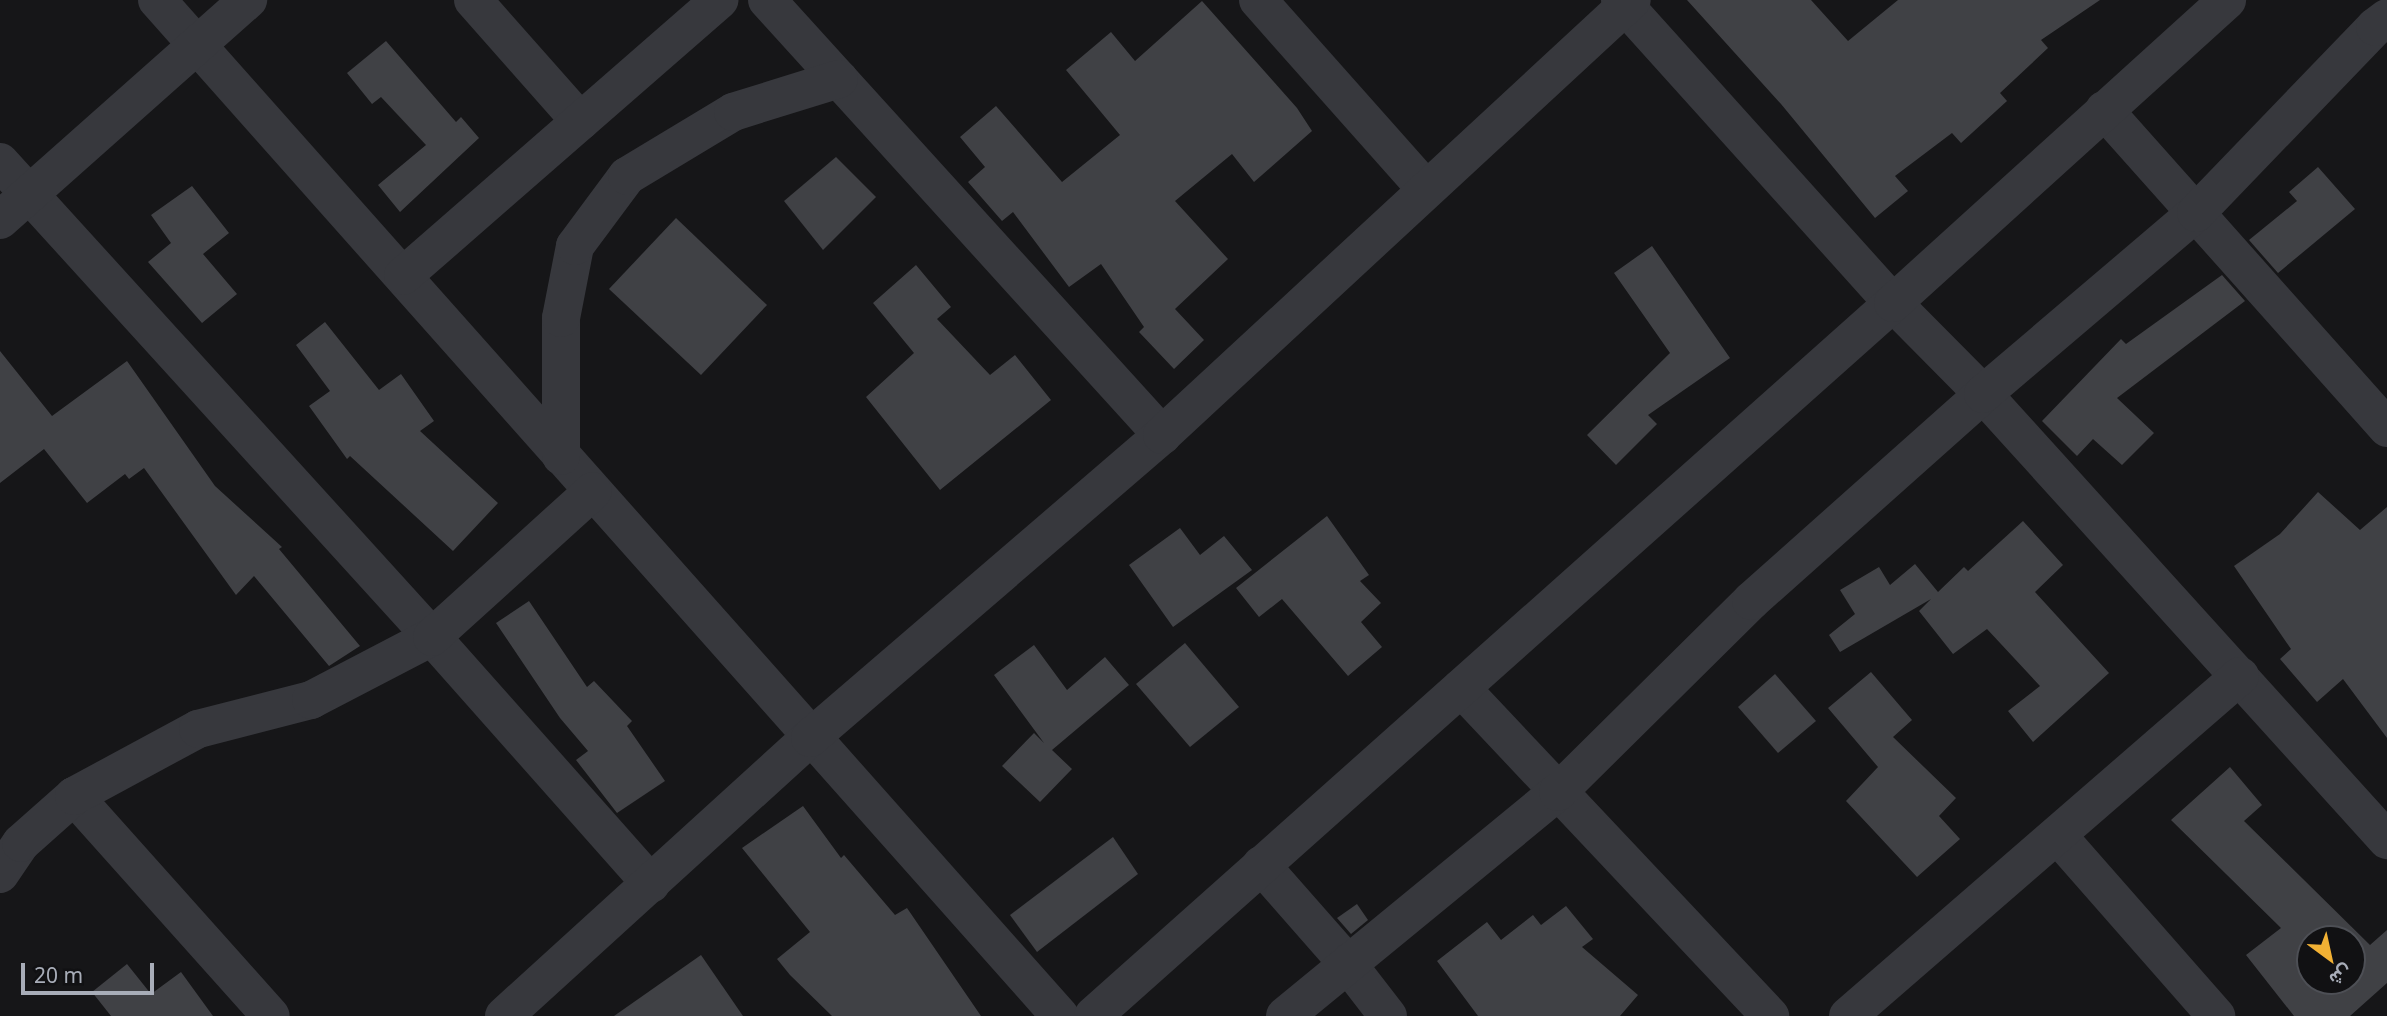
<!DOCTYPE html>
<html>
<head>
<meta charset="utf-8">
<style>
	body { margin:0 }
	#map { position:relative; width:2387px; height:1016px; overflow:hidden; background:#161618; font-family:"Noto Sans",Vazirmatn,sans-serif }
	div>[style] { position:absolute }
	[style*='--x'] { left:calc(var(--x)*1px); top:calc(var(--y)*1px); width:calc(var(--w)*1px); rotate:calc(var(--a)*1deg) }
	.building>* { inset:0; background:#404145 }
	.minor>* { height:38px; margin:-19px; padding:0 19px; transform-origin:19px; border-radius:19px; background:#37383d }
	.tertiary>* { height:38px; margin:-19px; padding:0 19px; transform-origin:19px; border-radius:19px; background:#37383d }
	span { translate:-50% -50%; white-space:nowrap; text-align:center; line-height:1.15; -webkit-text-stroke:5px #111113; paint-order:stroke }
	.north { position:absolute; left:2296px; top:925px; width:70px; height:70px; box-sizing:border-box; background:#111113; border:2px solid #4d4f55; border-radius:50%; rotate:147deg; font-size:19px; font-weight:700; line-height:28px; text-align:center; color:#a8adb8 }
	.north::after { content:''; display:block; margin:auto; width:24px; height:32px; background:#f2b134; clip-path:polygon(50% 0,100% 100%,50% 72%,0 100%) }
	.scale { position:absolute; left:21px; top:963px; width:133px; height:32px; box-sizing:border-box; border:4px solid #a8adb8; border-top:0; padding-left:9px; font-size:21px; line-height:24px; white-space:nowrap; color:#a8adb8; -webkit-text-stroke:5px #111113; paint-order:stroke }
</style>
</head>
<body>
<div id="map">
	<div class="building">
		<i style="clip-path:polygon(1687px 0,1811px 0,1848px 41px,1898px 0,2100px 0,2041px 40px,2048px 48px,2000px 93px,2007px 101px,1961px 143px,1952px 133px,1895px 176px,1908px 191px,1875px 218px,1781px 104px)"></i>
		<i style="clip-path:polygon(1202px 1px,1297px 108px,1312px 131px,1254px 182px,1232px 154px,1175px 201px,1228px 259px,1175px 309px,1204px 340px,1174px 369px,1139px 332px,1144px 327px,1101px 264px,1069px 287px,1013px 212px,1002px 221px,968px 182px,985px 167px,960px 137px,996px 106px,1062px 182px,1120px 135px,1066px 70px,1111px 32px,1135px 61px)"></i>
		<i style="clip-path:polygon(386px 41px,456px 122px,461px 117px,479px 138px,400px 212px,378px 185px,426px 145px,381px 97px,372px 104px,347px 73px)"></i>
		<i style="clip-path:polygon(836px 157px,876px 197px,823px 250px,784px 201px)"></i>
		<i style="clip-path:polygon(2318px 167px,2355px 209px,2278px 273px,2249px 240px,2297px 201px,2289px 192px)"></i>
		<i style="clip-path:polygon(192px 186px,229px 233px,203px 254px,237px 294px,202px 323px,148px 262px,171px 243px,151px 215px)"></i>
		<i style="clip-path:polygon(676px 218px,767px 305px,701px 375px,609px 289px)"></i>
		<i style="clip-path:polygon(1652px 246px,1730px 358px,1648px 415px,1657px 424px,1616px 465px,1587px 435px,1670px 353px,1614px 273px)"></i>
		<i style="clip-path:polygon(916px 265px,951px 307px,937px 319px,990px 375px,1015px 355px,1051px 400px,940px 490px,866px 397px,914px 353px,873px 303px)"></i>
		<i style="clip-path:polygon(2222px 275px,2245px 301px,2117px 398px,2154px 433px,2122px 465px,2093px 439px,2077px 456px,2042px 421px,2121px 339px,2126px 344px)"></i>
		<i style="clip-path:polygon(325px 322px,379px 390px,401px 374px,434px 421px,420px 431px,498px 503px,453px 551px,350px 456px,347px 459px,309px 406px,330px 391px,296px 345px)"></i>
		<i style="clip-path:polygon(0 351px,52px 416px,127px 361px,215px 486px,282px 547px,279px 549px,360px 646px,329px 666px,254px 576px,236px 595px,144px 468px,129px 479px,125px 474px,87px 503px,44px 449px,0 483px)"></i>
		<i style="clip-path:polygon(2318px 492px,2360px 530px,2387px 507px,2387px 738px,2343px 679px,2317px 702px,2280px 659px,2291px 649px,2234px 566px,2280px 534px)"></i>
		<i style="clip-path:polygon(1327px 516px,1369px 575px,1360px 581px,1381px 603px,1361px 622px,1382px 647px,1348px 676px,1282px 599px,1259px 617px,1236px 588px)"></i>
		<i style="clip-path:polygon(2023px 521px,2063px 565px,2035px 592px,2109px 673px,2033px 742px,2008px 711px,2040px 686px,1987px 629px,1953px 654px,1919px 611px,1931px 599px,1840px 652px,1829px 635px,1855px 614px,1840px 590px,1879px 567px,1890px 585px,1915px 564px,1938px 592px,1964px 567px,1968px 571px)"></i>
		<i style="clip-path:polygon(1180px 528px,1200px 555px,1224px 536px,1252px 570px,1173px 627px,1129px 565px)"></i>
		<i style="clip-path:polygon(529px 601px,587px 687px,594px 681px,632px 721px,627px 726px,665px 781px,617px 813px,576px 760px,588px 751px,560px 718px,496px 623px)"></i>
		<i style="clip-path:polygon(1185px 643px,1239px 707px,1190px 747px,1136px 684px)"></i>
		<i style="clip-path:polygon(1034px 645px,1067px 690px,1105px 657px,1129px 685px,1052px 750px,1072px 769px,1040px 802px,1002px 766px,1034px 733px,1044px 743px,994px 675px)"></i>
		<i style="clip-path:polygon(1871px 672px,1912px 720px,1893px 737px,1956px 798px,1939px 816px,1960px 839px,1917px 877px,1846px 801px,1878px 767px,1828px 708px)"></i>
		<i style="clip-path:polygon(1775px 674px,1816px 721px,1778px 753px,1738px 707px)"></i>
		<i style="clip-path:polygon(evenodd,2230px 767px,2262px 805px,2244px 821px,2370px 945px,2387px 930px,2387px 983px,2350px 1016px,2294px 1016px,2246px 955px,2281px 928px,2171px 820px,2230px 767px,2310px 939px,2352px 939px,2352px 981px,2310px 981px,2310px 939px)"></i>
		<i style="clip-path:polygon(803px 806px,841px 858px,844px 855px,895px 915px,907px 908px,981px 1016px,832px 1016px,790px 975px,777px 959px,810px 932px,742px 848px)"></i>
		<i style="clip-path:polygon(1113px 837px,1138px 874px,1037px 952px,1010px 915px)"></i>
		<i style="clip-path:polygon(1357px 904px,1368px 920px,1351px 934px,1337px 918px)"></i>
		<i style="clip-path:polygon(1566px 906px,1593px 939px,1582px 947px,1638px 995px,1620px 1016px,1478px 1016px,1437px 961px,1487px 922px,1501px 940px,1533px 915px,1541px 925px)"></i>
		<i style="clip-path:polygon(701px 955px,743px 1016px,614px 1016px)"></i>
		<i style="clip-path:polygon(127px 964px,151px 994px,181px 972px,213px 1016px,111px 1016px,92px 992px)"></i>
	</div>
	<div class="minor">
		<i style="--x:157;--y:0;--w:1359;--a:48.37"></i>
		<i style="--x:473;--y:0;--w:162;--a:48.5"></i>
		<i style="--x:767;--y:0;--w:588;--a:47.76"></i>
		<i style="--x:1258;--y:0;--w:253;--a:48.4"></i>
		<i style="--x:1620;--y:0;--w:408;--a:48"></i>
		<i style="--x:1893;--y:303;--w:128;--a:45.3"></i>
		<i style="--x:1983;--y:394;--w:602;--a:47.83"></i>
		<i style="--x:2104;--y:110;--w:426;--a:48.3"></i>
		<i style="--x:0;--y:162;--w:642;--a:47.71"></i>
		<i style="--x:432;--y:637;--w:330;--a:48.4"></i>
		<i style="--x:0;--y:220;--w:332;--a:-41.6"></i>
		<i style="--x:403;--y:276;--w:420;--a:-41.1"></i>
		<i style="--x:561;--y:456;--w:138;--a:-90"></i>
		<i style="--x:561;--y:318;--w:73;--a:-79"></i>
		<i style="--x:575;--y:246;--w:87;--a:-53.4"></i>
		<i style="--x:627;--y:176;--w:124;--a:-31.1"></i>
		<i style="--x:733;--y:112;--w:111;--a:-17.3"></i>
		<i style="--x:1461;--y:688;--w:451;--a:46.7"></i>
		<i style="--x:74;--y:796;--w:295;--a:48.2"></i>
		<i style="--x:2058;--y:836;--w:240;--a:48.7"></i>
		<i style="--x:1261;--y:865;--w:130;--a:48.7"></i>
		<i style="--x:1347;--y:963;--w:67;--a:52.3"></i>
		<i style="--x:0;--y:874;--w:37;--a:-56"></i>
		<i style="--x:21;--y:843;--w:71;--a:-41.6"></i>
		<i style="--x:74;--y:796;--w:141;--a:-28.4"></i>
		<i style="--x:198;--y:729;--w:117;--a:-14.4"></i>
		<i style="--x:311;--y:700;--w:136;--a:-27.5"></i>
		<i style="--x:432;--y:637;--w:217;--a:-42.2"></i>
		<i style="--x:504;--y:1016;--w:413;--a:-42.3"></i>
		<i style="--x:810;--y:738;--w:464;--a:-40.7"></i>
		<i style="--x:1162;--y:435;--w:640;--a:-42.79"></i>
		<i style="--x:1285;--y:1016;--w:353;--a:-39.4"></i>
		<i style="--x:1558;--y:792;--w:272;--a:-44.7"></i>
		<i style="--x:1751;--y:601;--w:311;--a:-41.7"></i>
		<i style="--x:1983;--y:394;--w:280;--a:-40.4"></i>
		<i style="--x:2196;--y:213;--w:258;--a:-46.1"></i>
		<i style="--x:2375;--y:27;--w:15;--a:-37"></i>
		<i style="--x:1848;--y:1016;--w:519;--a:-40.94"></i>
	</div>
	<div class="tertiary">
		<i style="--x:1093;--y:1016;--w:1072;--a:-41.71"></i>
		<i style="--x:1893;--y:303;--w:451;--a:-42.2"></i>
	</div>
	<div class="north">ش</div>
	<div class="scale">20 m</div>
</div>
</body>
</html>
